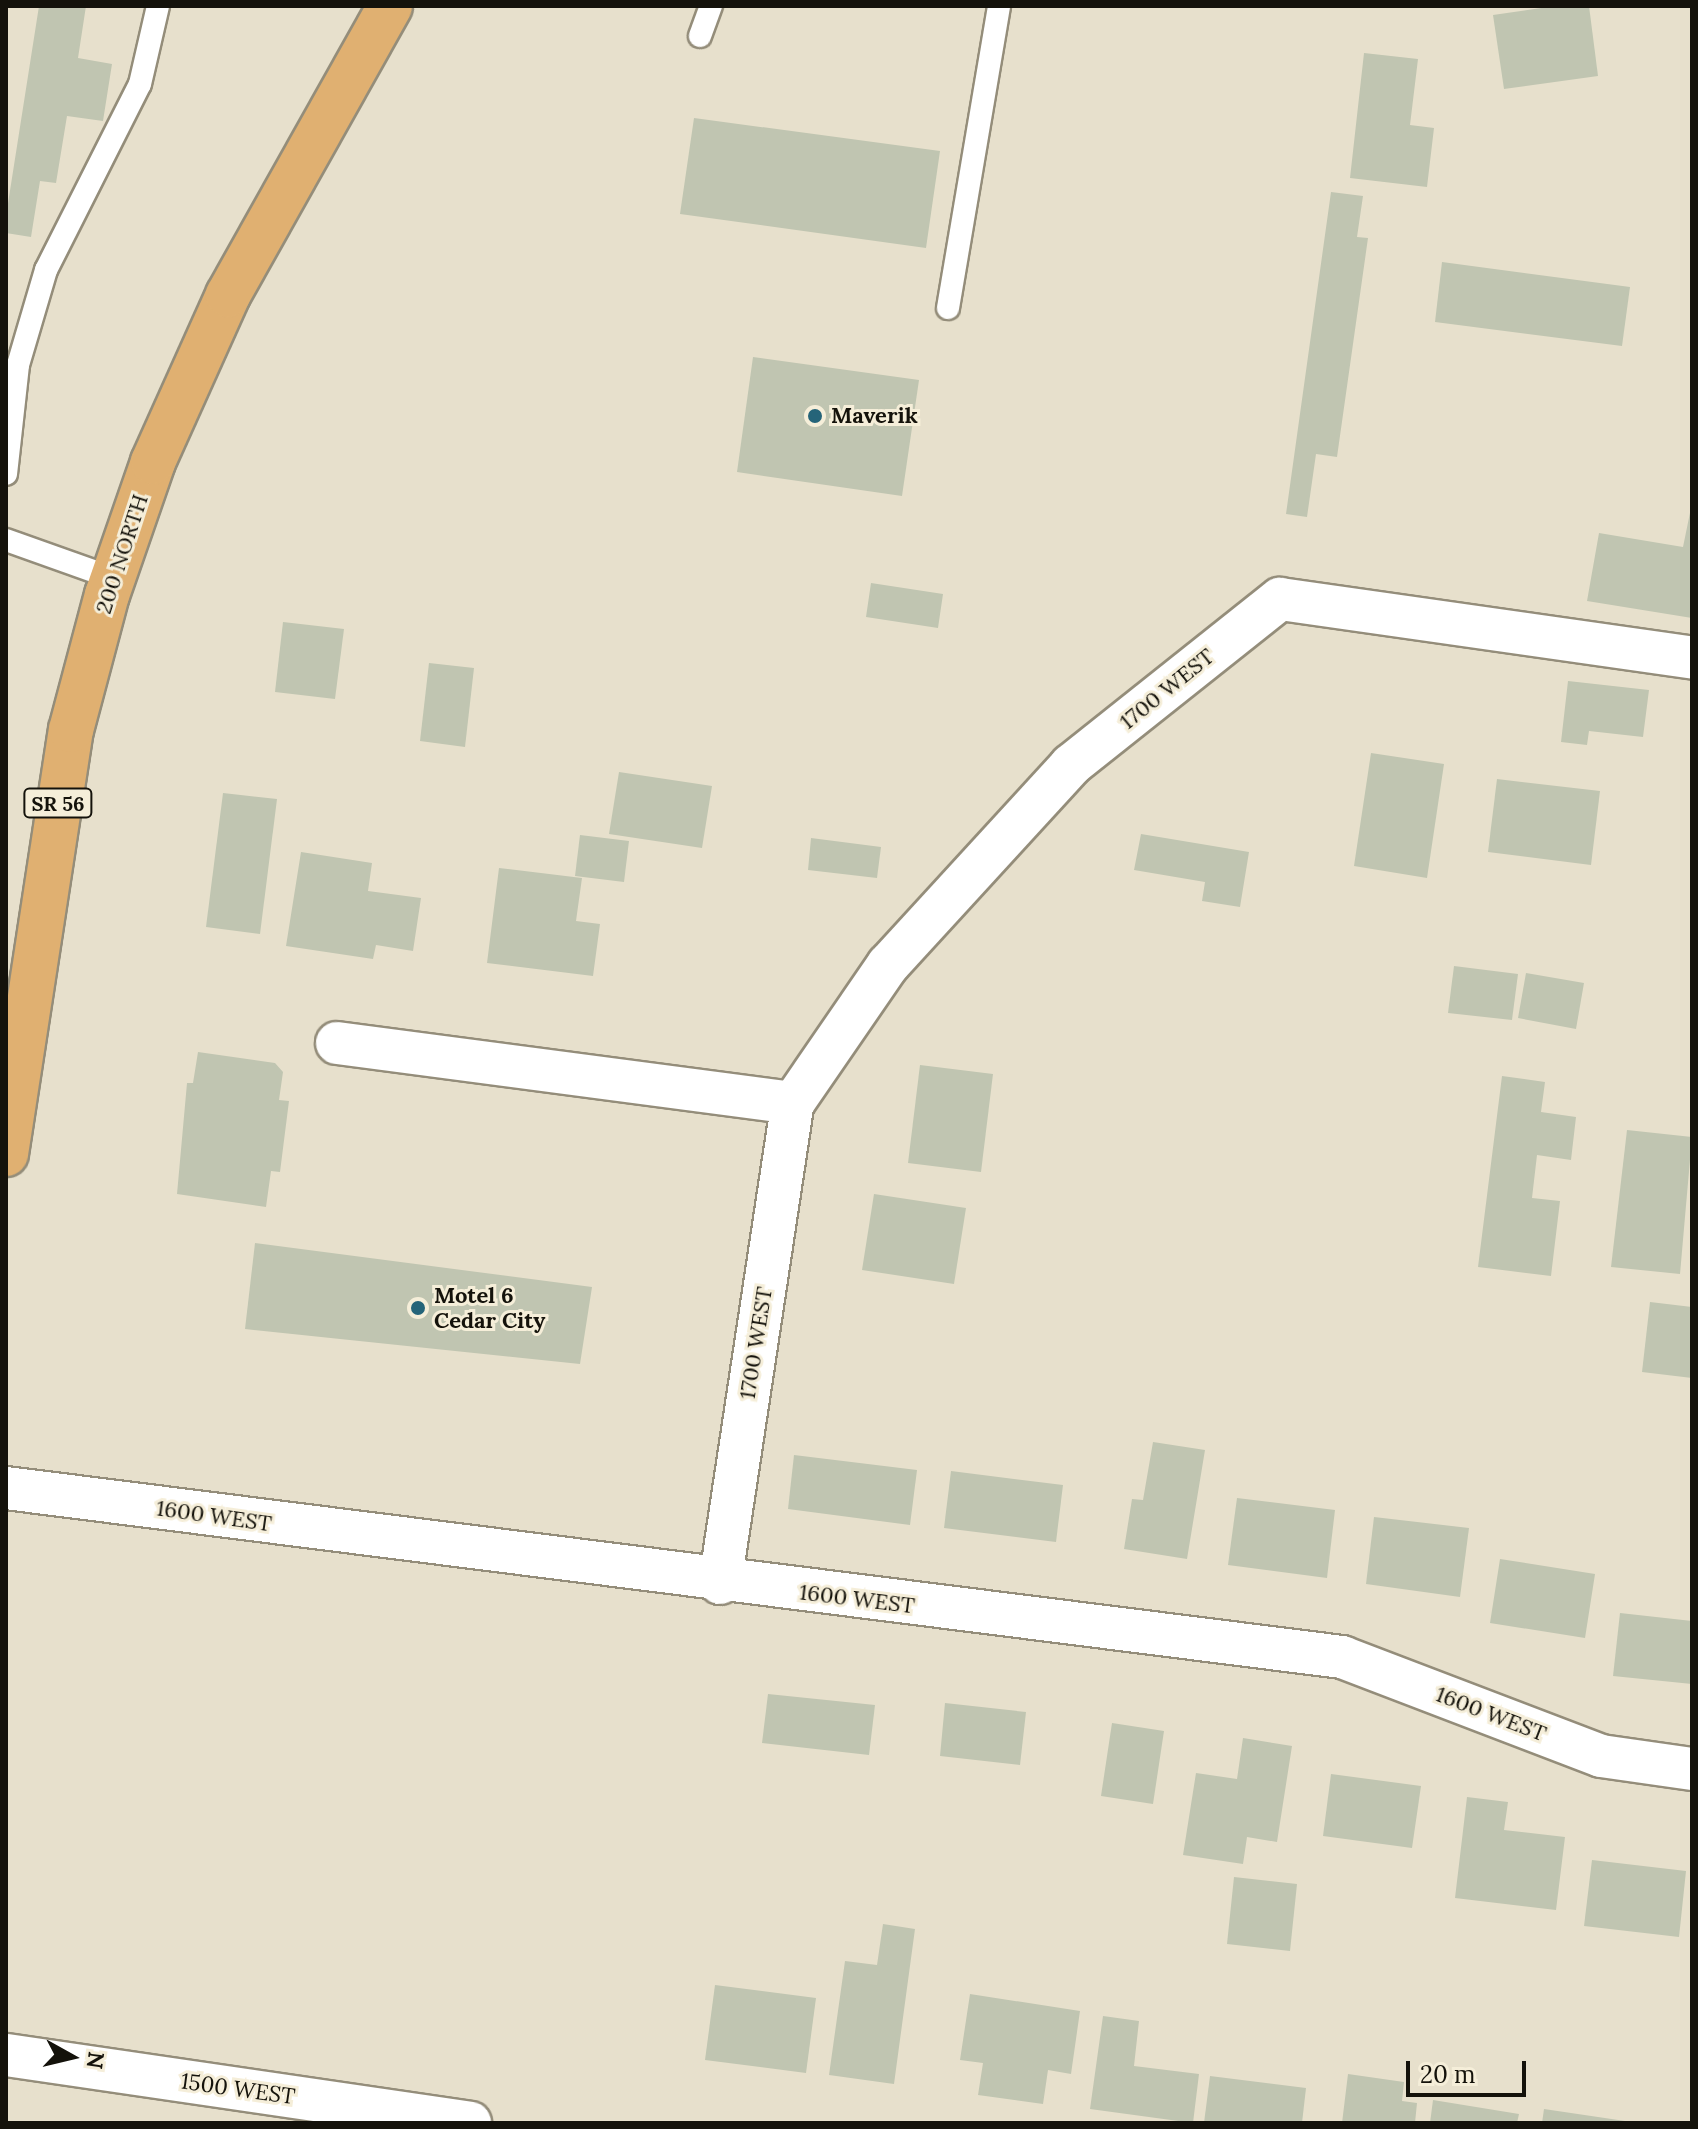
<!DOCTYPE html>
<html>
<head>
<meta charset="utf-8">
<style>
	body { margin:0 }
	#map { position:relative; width:1698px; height:2129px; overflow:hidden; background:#e7e0cc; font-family:Lora,serif }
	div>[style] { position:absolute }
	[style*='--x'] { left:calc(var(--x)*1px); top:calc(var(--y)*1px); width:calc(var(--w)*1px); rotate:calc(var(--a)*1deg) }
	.building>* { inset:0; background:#c0c5b1 }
	.roads { filter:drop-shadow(2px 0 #948d7a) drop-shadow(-2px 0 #948d7a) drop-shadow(0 2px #948d7a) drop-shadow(0 -2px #948d7a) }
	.service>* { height:22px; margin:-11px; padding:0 11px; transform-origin:11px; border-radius:11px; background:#fff }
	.minor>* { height:42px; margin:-21px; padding:0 21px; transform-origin:21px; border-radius:21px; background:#fff }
	.primary>* { height:44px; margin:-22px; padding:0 22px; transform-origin:22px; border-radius:22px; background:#e0b071 }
	.dots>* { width:22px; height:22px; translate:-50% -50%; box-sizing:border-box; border:4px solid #f5eed9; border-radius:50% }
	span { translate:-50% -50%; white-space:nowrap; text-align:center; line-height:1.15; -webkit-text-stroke:6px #f5eed9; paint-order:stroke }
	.shield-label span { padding:2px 6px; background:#f5eed9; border:2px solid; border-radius:6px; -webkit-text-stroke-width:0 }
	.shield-label { font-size:20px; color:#14120b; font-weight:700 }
	.poi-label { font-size:22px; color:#14120b; font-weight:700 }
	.left { translate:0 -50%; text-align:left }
	.street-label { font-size:22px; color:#14120b }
	.frame { position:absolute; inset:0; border:8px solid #14120b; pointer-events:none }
	.north { position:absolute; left:32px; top:2017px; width:80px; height:80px; -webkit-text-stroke:6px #f5eed9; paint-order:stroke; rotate:98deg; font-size:22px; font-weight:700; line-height:32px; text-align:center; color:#14120b }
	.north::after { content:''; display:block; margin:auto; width:28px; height:36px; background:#14120b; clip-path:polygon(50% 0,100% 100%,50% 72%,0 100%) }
	.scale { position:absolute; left:1406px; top:2061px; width:120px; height:36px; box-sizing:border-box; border:4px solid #14120b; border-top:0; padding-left:10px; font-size:24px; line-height:28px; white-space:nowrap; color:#14120b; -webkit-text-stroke:6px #f5eed9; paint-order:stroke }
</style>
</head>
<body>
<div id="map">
	<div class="building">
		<i style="clip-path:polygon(39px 6px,86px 6px,78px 58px,112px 64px,103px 121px,67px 116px,56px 183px,40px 181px,31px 237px,6px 233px,6px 216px)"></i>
		<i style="clip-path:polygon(1555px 6px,1589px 6px,1598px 76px,1504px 89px,1493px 15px)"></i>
		<i style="clip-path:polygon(1364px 53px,1418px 59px,1410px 125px,1434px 128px,1427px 187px,1350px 178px)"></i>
		<i style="clip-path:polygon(694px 118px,940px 151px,926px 248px,680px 214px)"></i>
		<i style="clip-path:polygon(1331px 192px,1363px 196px,1357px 237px,1368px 238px,1337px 457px,1316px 454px,1307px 517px,1286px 514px)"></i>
		<i style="clip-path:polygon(1442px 262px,1630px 287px,1622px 346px,1435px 322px)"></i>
		<i style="clip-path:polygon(753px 357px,919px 380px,902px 496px,737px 472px)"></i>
		<i style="clip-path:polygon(1692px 503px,1692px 618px,1587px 601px,1599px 533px,1683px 547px)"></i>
		<i style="clip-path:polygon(871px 583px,943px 594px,938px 628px,866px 617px)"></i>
		<i style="clip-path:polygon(283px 622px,344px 629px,335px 699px,275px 692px)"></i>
		<i style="clip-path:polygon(429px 663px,474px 668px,465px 747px,420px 741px)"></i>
		<i style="clip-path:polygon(1568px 681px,1649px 690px,1643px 737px,1589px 731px,1587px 745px,1561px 742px)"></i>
		<i style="clip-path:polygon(1371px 753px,1444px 764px,1427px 878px,1354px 866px)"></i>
		<i style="clip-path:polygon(619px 772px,712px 786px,702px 848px,609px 834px)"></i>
		<i style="clip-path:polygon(1497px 779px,1600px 791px,1591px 865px,1488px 852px)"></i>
		<i style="clip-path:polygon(223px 793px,277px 799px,260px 934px,206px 927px)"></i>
		<i style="clip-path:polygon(1141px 834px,1249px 852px,1240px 907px,1202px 901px,1205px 882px,1134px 870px)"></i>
		<i style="clip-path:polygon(580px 835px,629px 841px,624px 882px,575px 876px)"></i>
		<i style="clip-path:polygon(811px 838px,881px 847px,877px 878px,808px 870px)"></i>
		<i style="clip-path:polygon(301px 852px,372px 863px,368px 891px,421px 898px,413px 951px,376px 945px,373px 959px,286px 946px)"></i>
		<i style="clip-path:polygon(499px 868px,582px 878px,576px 921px,600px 924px,593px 976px,487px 963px)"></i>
		<i style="clip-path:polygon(1454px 966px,1518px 974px,1512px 1020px,1448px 1013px)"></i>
		<i style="clip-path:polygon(1526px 973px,1584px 983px,1576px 1029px,1518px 1018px)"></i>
		<i style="clip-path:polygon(198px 1052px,275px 1063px,283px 1072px,279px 1100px,289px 1101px,280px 1172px,271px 1171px,266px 1207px,177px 1194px,187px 1083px,193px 1083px)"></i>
		<i style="clip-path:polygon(920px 1065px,993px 1074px,981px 1172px,908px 1163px)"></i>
		<i style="clip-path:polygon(1502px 1076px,1545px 1082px,1541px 1112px,1576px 1117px,1571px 1160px,1537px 1155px,1532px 1198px,1560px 1201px,1551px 1276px,1478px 1267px)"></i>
		<i style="clip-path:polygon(1627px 1130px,1692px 1137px,1680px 1274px,1611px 1267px)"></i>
		<i style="clip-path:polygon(874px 1194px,966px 1208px,954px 1284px,862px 1270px)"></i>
		<i style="clip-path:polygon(255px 1243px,592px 1287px,580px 1364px,245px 1329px)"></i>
		<i style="clip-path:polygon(1650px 1302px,1692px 1307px,1692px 1378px,1642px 1372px)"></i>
		<i style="clip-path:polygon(1153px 1442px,1205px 1450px,1187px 1559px,1124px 1549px,1132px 1499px,1143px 1500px)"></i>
		<i style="clip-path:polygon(794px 1455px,917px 1470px,910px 1525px,788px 1509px)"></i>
		<i style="clip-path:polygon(951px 1471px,1063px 1485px,1056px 1542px,944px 1528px)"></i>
		<i style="clip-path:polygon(1237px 1498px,1335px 1510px,1327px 1578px,1228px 1565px)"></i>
		<i style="clip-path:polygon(1374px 1517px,1469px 1528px,1460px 1597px,1366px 1584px)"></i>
		<i style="clip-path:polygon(1500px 1559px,1595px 1574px,1585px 1638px,1490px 1623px)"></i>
		<i style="clip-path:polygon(1620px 1613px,1692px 1621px,1692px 1684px,1613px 1676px)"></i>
		<i style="clip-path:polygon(768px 1694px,875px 1705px,869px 1755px,762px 1743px)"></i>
		<i style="clip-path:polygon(945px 1703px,1026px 1712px,1020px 1765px,940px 1756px)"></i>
		<i style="clip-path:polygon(1112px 1723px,1164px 1731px,1153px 1804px,1101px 1796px)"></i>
		<i style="clip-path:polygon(1243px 1738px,1292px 1746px,1277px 1842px,1247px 1837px,1243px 1864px,1183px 1855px,1196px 1773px,1237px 1779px)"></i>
		<i style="clip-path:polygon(1331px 1774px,1421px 1786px,1412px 1848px,1323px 1836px)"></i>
		<i style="clip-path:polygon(1467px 1797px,1508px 1802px,1504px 1830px,1565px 1837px,1556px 1910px,1455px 1898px)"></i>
		<i style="clip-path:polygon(1592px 1860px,1686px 1871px,1679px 1937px,1584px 1926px)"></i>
		<i style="clip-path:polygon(1234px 1877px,1297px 1884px,1290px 1951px,1227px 1944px)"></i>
		<i style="clip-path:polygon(883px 1924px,915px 1929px,894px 2084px,829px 2075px,845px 1961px,877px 1965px)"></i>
		<i style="clip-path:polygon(715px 1985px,816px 1998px,806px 2073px,705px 2060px)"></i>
		<i style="clip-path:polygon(970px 1994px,1080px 2011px,1071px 2074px,1048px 2070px,1043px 2104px,978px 2095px,983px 2063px,960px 2060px)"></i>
		<i style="clip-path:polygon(1103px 2016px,1139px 2021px,1134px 2066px,1199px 2074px,1193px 2123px,1090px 2109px)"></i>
		<i style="clip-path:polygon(1348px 2074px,1404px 2082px,1402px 2101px,1417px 2103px,1415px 2123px,1342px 2123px)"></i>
		<i style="clip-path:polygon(1210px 2076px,1306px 2088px,1302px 2123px,1204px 2123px)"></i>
		<i style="clip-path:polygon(1433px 2100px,1519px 2114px,1517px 2123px,1430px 2123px)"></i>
		<i style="clip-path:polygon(1544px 2109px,1625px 2121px,1624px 2123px,1542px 2123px)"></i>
	</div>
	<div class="roads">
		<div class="service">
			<i style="--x:700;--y:36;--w:32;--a:-70"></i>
			<i style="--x:948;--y:308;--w:306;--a:-80.4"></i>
			<i style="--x:6;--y:474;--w:110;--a:-83.7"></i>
			<i style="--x:18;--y:365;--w:99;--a:-73.6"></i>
			<i style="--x:46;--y:270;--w:208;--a:-63.2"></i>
			<i style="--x:140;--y:84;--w:80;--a:-77"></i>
			<i style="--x:6;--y:540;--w:114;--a:19.6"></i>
		</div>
		<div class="minor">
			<i style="--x:337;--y:1043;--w:460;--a:7.5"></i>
			<i style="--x:6;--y:1488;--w:1347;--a:7.21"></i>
			<i style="--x:1342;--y:1657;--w:277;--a:20.9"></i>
			<i style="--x:1601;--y:1756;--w:92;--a:8.1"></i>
			<i style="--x:720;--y:1583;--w:486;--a:-81.4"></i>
			<i style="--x:793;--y:1103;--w:168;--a:-55.5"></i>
			<i style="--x:888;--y:965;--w:271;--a:-47.5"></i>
			<i style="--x:1071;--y:765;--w:267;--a:-38.5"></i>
			<i style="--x:1280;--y:599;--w:416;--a:8.1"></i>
			<i style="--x:6;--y:2055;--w:469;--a:8.3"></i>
		</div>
		<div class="primary">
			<i style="--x:6;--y:1154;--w:429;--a:-81.3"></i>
			<i style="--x:71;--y:730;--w:140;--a:-75.1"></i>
			<i style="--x:107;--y:595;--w:141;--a:-70.9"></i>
			<i style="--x:153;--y:462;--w:183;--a:-65.8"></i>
			<i style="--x:228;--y:295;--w:331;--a:-60.7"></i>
		</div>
	</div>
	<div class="dots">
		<i style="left:815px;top:416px;background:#256479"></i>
		<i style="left:418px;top:1308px;background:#256479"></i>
	</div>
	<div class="shield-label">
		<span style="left:58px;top:803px">SR 56</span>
	</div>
	<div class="poi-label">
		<span class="left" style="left:831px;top:416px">Maverik</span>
		<span class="left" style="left:434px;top:1308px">Motel 6<br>Cedar City</span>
	</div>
	<div class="street-label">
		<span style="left:122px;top:554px;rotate:-72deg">200 NORTH</span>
		<span style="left:1167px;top:689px;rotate:-39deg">1700 WEST</span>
		<span style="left:756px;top:1343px;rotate:-81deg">1700 WEST</span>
		<span style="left:214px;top:1516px;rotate:8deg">1600 WEST</span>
		<span style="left:857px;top:1599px;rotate:7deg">1600 WEST</span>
		<span style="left:1491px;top:1714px;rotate:21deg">1600 WEST</span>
		<span style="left:238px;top:2089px;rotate:8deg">1500 WEST</span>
	</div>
	<div class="frame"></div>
	<div class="north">N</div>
	<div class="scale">20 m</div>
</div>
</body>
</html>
